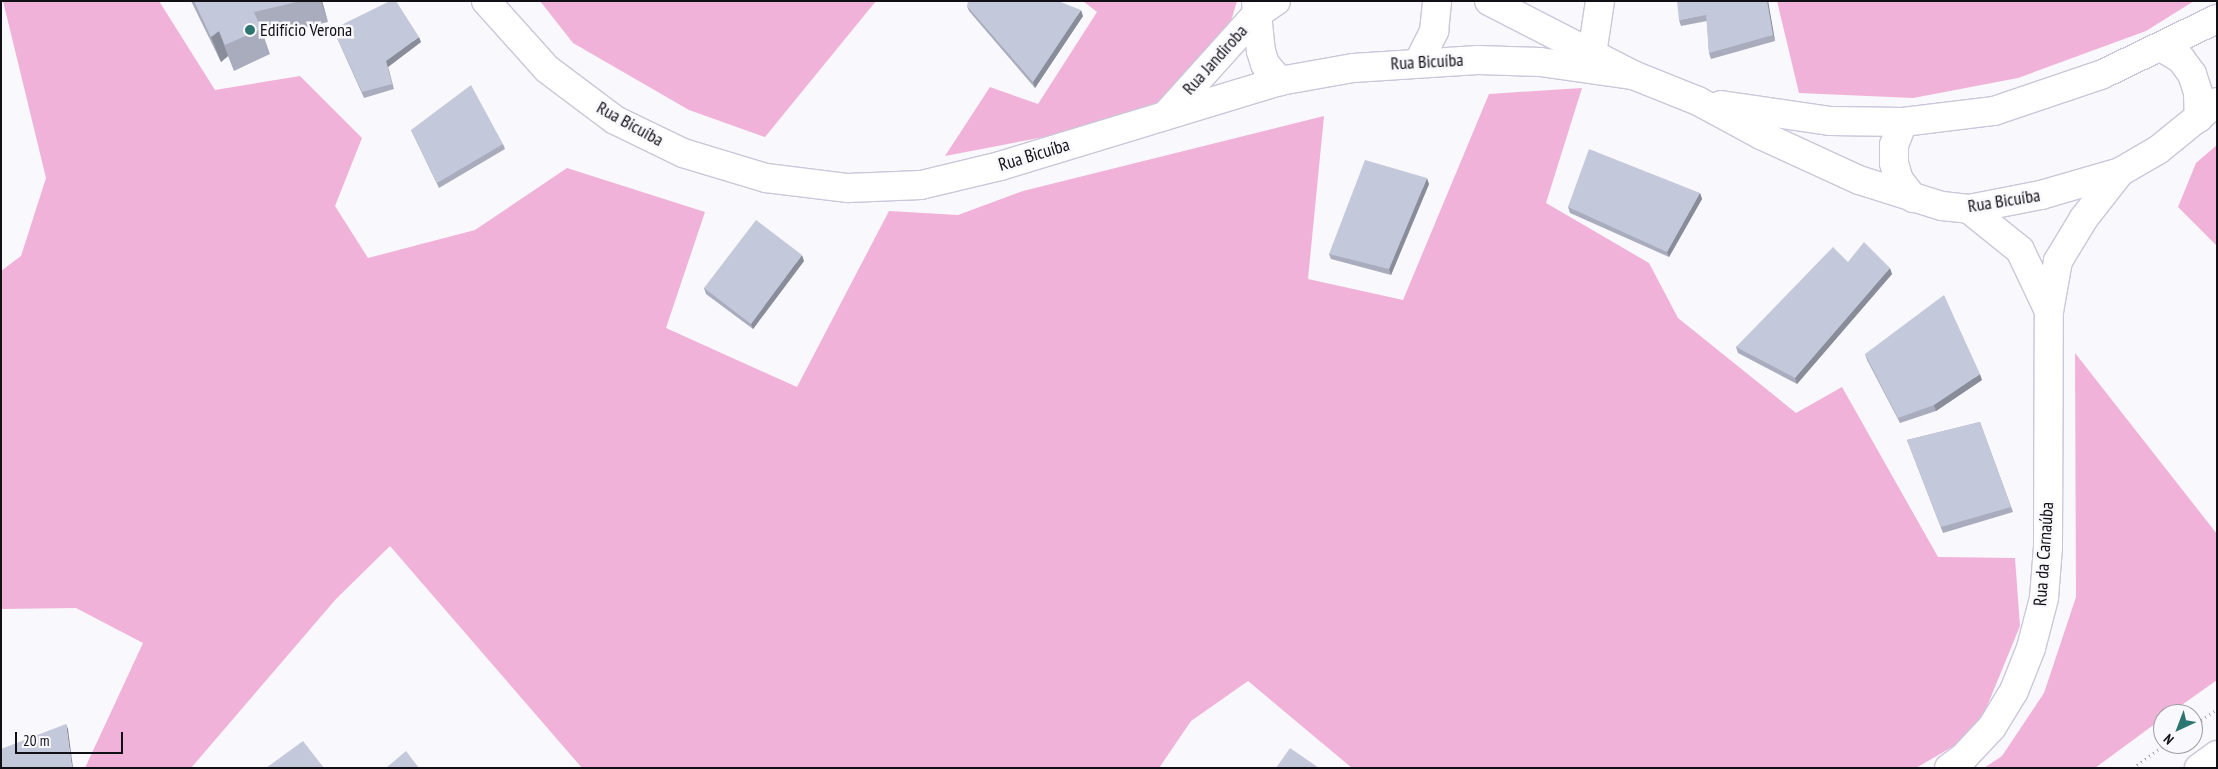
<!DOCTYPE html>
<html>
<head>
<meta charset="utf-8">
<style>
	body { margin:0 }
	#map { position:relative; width:2218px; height:769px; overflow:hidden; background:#f9f8fc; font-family:"PT Sans Narrow",sans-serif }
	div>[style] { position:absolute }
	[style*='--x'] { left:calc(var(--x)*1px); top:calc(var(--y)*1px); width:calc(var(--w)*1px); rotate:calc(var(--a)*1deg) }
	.green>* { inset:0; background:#f0b2d8 }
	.path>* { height:3px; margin-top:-1.5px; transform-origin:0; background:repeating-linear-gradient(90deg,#acaaaf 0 1px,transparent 0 5px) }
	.roads { filter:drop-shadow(1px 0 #cbc6d9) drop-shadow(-1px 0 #cbc6d9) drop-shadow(0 1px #cbc6d9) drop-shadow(0 -1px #cbc6d9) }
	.minor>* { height:28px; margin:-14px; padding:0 14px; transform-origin:14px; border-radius:14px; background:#fff }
	.major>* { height:28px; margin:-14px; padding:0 14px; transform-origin:14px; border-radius:14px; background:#fff }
	.wall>* { inset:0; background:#a9acbc }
	.shaded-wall>* { inset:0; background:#898c99 }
	.building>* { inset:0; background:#c4c8db }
	.dots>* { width:14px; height:14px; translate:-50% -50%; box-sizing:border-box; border:2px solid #f9f8fc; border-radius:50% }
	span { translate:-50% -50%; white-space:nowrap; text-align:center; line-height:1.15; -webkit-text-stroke:5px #f9f8fc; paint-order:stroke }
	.poi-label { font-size:18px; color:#121016 }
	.left { translate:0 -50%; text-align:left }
	.street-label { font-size:18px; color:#121016 }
	.frame { position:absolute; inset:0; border:2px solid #121016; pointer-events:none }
	.north { position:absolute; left:2153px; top:704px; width:50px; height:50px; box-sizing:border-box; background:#f9f8fc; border:1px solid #9d9ba0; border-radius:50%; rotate:223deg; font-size:14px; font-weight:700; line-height:20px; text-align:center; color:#121016 }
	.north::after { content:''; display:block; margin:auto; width:18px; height:22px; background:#2c7570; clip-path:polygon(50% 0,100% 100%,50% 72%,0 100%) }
	.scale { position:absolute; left:15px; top:732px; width:108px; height:22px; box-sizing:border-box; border:2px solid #121016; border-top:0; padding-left:6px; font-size:15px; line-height:18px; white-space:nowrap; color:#121016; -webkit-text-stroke:4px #f9f8fc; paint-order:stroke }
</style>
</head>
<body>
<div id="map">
	<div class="green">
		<i style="clip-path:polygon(3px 1px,159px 1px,215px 90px,300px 76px,362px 138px,335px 206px,368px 258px,475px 230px,567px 168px,705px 212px,666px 328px,797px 387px,889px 211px,958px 215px,1023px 191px,1324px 116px,1308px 279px,1403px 300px,1489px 94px,1582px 88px,1546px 203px,1649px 263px,1678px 318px,1796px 413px,1842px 387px,1938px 557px,2015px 558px,2020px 626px,1976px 733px,1916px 768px,1352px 768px,1248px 681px,1191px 721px,1159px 768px,582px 768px,390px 546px,336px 599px,191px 768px,85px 768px,143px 643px,76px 608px,1px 609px,1px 271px,21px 256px,46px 178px)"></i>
		<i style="clip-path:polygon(540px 1px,876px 1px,765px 137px,689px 110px,573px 43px)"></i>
		<i style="clip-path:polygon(1083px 1px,1237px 1px,1224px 44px,1169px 103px,1044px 137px,945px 156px,990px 87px,1038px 104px,1097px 12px)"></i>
		<i style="clip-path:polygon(1777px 1px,2194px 1px,2146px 31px,2018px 78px,1913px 98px,1799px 93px)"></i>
		<i style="clip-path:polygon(2217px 145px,2217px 246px,2178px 207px,2196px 163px)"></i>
		<i style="clip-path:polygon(2075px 353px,2217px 534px,2217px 680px,2169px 714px,2163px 714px,2163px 718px,2095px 768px,1984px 768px,2002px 756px,2044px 693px,2076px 597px)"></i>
	</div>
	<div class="path">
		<i style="--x:2193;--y:726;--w:29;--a:-35"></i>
		<i style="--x:2133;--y:768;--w:41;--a:-36"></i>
	</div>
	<div class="roads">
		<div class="minor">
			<i style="--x:486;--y:1;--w:91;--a:48.1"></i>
			<i style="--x:547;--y:69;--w:85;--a:36.9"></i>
			<i style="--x:615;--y:120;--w:76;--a:25.9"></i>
			<i style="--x:683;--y:153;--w:87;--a:16.8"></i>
			<i style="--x:766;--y:178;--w:83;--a:7"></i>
			<i style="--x:848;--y:188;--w:73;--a:-2.4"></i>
			<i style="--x:921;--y:185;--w:81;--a:-13.5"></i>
			<i style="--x:1000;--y:166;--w:293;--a:-16.9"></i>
			<i style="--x:1280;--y:81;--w:74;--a:-10.1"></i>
			<i style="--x:1353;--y:68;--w:125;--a:-3.7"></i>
			<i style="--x:1478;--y:60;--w:62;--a:1.8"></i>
			<i style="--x:1540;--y:62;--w:94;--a:8"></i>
			<i style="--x:1276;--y:1;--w:23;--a:146"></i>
			<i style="--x:1257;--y:14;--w:37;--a:84"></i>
			<i style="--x:1261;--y:51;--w:14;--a:73"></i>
			<i style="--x:1265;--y:64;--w:23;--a:49"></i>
			<i style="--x:1489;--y:1;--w:162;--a:27.2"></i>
			<i style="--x:1633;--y:75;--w:70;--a:21.8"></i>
			<i style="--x:1698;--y:101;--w:72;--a:28.4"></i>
			<i style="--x:1761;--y:135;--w:108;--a:24.7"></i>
			<i style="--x:1859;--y:180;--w:87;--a:17.4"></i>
			<i style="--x:1942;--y:206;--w:27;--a:6"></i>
			<i style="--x:1969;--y:209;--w:73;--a:-11"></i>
			<i style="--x:2041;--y:195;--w:82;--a:-16.2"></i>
			<i style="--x:2120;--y:172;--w:44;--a:-30.1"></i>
			<i style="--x:2158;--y:150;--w:76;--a:-39.1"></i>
			<i style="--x:2161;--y:47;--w:23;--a:31"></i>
			<i style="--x:2181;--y:59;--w:19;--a:54"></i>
			<i style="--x:2192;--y:74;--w:20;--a:72"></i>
			<i style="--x:2198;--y:93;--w:25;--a:88"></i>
			<i style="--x:1592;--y:54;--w:54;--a:-81.4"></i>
			<i style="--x:1419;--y:61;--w:34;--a:-63"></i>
			<i style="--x:1434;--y:31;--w:30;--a:-84"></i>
			<i style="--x:1721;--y:105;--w:111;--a:8.3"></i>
			<i style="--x:1831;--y:121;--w:72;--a:0.8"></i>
			<i style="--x:1903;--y:122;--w:92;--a:-6.9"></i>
			<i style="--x:1994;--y:111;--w:115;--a:-18.7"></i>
			<i style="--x:2103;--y:74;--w:127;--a:-25.8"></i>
			<i style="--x:1165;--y:116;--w:137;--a:-48"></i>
			<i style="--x:1257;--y:14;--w:13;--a:-94"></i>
			<i style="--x:1903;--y:122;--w:25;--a:111"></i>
			<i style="--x:1894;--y:145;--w:18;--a:90"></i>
			<i style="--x:1894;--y:163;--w:18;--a:74"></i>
			<i style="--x:1899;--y:180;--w:23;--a:52"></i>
			<i style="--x:1969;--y:209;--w:65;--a:38.8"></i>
			<i style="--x:2020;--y:250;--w:68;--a:64.6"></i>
			<i style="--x:1949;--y:768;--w:17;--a:-36"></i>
			<i style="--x:1963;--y:758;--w:42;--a:-46.9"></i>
			<i style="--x:1992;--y:727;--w:42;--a:-58.6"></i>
			<i style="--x:2014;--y:691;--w:46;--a:-68.4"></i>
			<i style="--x:2031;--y:648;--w:52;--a:-75.4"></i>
			<i style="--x:2044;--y:598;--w:51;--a:-85.5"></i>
			<i style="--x:2048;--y:547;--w:236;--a:-89.8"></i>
			<i style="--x:2049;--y:311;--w:51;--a:-79.8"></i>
			<i style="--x:2058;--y:261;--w:50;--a:-58.8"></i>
			<i style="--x:2084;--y:218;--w:58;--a:-52"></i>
		</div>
		<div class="major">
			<i style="--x:2199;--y:768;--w:22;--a:-36"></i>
		</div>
	</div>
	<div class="wall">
		<i style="clip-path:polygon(191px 1px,322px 1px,328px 22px,264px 37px,270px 54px,234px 71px,228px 56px,221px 62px)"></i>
		<i style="clip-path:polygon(1768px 1px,1775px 41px,1711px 59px,1709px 53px,1707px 21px,1681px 26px,1679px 20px)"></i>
		<i style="clip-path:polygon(967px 6px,1083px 16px,1035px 88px,969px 11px)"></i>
		<i style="clip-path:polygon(333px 29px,421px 42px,388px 67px,394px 89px,364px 98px)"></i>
		<i style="clip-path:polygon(411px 130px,503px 144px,505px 149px,439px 188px)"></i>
		<i style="clip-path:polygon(1429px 184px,1391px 275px,1331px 259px,1329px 254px)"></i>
		<i style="clip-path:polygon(1700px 193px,1702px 199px,1669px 257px,1570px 213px,1568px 207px)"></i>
		<i style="clip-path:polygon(804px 261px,753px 329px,706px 294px,704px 288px)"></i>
		<i style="clip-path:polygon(1848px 262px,1892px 274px,1797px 384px,1738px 353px,1736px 347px)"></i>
		<i style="clip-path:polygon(1865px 354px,1982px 380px,1936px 411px,1900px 423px,1867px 360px)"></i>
		<i style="clip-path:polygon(1980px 422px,2013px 512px,1943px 533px,1907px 440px)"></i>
	</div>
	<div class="shaded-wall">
		<i style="clip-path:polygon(321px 1px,322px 1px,328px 22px)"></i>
		<i style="clip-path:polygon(1767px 1px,1768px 1px,1775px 41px,1773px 35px)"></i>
		<i style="clip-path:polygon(1081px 10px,1083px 16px,1035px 88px,1033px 82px)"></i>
		<i style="clip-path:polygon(219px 31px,228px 56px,221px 62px,211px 37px)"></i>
		<i style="clip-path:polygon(419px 37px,421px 42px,388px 67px,394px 89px,386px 61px)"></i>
		<i style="clip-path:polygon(1427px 178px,1429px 184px,1391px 275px,1389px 269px)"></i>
		<i style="clip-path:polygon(1700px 193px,1702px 199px,1669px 257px,1667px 252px)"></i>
		<i style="clip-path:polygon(802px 255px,804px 261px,753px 329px,751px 324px)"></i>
		<i style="clip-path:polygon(1890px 268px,1892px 274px,1797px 384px,1795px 378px)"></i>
		<i style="clip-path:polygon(1980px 374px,1982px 380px,1936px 411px,1934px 405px)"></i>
		<i style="clip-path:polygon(66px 724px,68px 729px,73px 768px,72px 768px)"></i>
	</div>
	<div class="building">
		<i style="clip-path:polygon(194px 1px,301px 1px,254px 12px,261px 29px,225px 45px,219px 31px,211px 37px)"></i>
		<i style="clip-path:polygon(390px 1px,396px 1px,419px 37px,386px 61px,392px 84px,362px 92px,333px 29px)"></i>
		<i style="clip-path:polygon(968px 1px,1058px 1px,1081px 10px,1033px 82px,967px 6px)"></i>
		<i style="clip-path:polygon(1677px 1px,1767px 1px,1773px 35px,1709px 53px,1706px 15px,1679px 20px)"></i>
		<i style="clip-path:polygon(471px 85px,503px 144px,437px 183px,411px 130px)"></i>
		<i style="clip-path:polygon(1589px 149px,1700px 193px,1667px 252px,1568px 207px)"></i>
		<i style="clip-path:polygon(1365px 160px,1427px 178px,1389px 269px,1329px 254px)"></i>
		<i style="clip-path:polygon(756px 220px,802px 255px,751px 324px,704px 288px)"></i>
		<i style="clip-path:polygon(1864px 242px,1890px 268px,1795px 378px,1736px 347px,1833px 247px,1848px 262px)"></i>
		<i style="clip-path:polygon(1944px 295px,1980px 374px,1934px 405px,1898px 418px,1865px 354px)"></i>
		<i style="clip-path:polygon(1980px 422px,2011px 507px,1941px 527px,1907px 440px)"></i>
		<i style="clip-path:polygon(66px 724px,72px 768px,1px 768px,1px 749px)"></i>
		<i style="clip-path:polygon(303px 741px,324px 768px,266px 768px)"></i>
		<i style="clip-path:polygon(1290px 748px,1319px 768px,1276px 768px)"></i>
		<i style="clip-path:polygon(406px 751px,419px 768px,386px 768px)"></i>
	</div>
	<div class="dots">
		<i style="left:250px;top:30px;background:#2c7570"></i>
	</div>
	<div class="poi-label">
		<span class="left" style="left:260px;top:30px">Edifício Verona</span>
	</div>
	<div class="street-label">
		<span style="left:1215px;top:60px;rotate:-48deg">Rua Jandiroba</span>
		<span style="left:1427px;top:62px;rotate:-3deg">Rua Bicuíba</span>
		<span style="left:630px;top:124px;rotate:29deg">Rua Bicuíba</span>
		<span style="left:1034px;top:155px;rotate:-17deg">Rua Bicuíba</span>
		<span style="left:2004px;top:201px;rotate:-9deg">Rua Bicuíba</span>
		<span style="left:2044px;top:554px;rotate:-86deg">Rua da Carnaúba</span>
	</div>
	<div class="frame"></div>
	<div class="north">N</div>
	<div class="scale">20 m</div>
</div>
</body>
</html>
